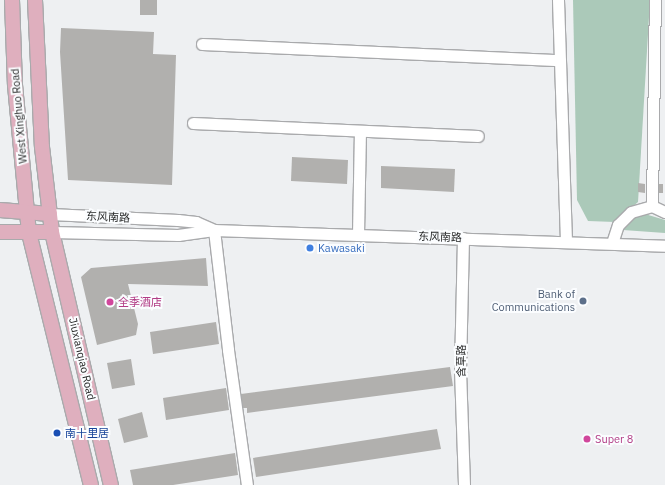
<!DOCTYPE html>
<html>
<head>
<meta charset="utf-8">
<style>
	body { margin:0 }
	#map { position:relative; width:665px; height:485px; overflow:hidden; background:#eef0f2; font-family:"IBM Plex Sans","Noto Sans SC",sans-serif }
	div>[style] { position:absolute }
	[style*='--x'] { left:calc(var(--x)*1px); top:calc(var(--y)*1px); width:calc(var(--w)*1px); rotate:calc(var(--a)*1deg) }
	.green>* { inset:0; background:#abc9b9 }
	.building>* { inset:0; background:#b1b0ae }
	.roads { filter:drop-shadow(1px 0 #a9aaac) drop-shadow(-1px 0 #a9aaac) drop-shadow(0 1px #a9aaac) drop-shadow(0 -1px #a9aaac) }
	.minor>* { height:11px; margin:-5.5px; padding:0 5.5px; transform-origin:5.5px; border-radius:5.5px; background:#fff }
	.major>* { height:14px; margin:-7px; padding:0 7px; transform-origin:7px; border-radius:7px; background:#dfafbe }
	.dots>* { width:11px; height:11px; translate:-50% -50%; box-sizing:border-box; border:2px solid #fbfdff; border-radius:50% }
	span { translate:-50% -50%; white-space:nowrap; text-align:center; line-height:1.15; -webkit-text-stroke:4px #fbfdff; paint-order:stroke }
	.street-label { font-size:11px; color:#272828 }
	.shop-label { font-size:11px; color:#366cbe }
	.left { translate:0 -50%; text-align:left }
	.service-label { font-size:11px; color:#4e5e75 }
	.right { translate:-100% -50%; text-align:right }
	.hotel-label { font-size:11px; color:#b23c85 }
	.transit-label { font-size:11px; color:#164399 }
</style>
</head>
<body>
<div id="map">
	<div class="green">
		<i style="clip-path:polygon(573px 0,650px 0,638px 202px,615px 222px,588px 221px,577px 200px)"></i>
		<i style="clip-path:polygon(645px 214px,665px 220px,665px 233px,623px 230px,631px 219px)"></i>
	</div>
	<div class="building">
		<i style="clip-path:polygon(140px 0,157px 0,157px 15px,140px 15px)"></i>
		<i style="clip-path:polygon(61px 28px,154px 32px,153px 54px,176px 55px,172px 185px,68px 180px,60px 52px)"></i>
		<i style="clip-path:polygon(292px 157px,348px 160px,347px 184px,291px 181px)"></i>
		<i style="clip-path:polygon(381px 166px,455px 169px,454px 192px,381px 188px)"></i>
		<i style="clip-path:polygon(638px 183px,645px 184px,645px 193px,638px 192px)"></i>
		<i style="clip-path:polygon(659px 184px,663px 184px,663px 193px,659px 193px)"></i>
		<i style="clip-path:polygon(206px 258px,208px 286px,128px 284px,138px 324px,136px 335px,97px 345px,81px 277px,91px 268px)"></i>
		<i style="clip-path:polygon(216px 322px,219px 344px,153px 354px,150px 332px)"></i>
		<i style="clip-path:polygon(131px 359px,135px 385px,112px 389px,107px 363px)"></i>
		<i style="clip-path:polygon(450px 367px,453px 386px,247px 413px,247px 408px,243px 408px,241px 394px)"></i>
		<i style="clip-path:polygon(226px 388px,229px 410px,166px 420px,163px 398px)"></i>
		<i style="clip-path:polygon(142px 412px,148px 437px,124px 443px,118px 419px)"></i>
		<i style="clip-path:polygon(437px 429px,441px 449px,256px 477px,253px 458px)"></i>
		<i style="clip-path:polygon(235px 453px,238px 475px,173px 485px,133px 485px,130px 470px)"></i>
	</div>
	<div class="roads">
		<div class="minor">
			<i style="--x:558;--y:0;--w:241;--a:88.1"></i>
			<i style="--x:202;--y:44;--w:358;--a:2.6"></i>
			<i style="--x:193;--y:123;--w:285;--a:2.6"></i>
			<i style="--x:652;--y:206;--w:206;--a:-89.2"></i>
			<i style="--x:50;--y:214;--w:128;--a:2.7"></i>
			<i style="--x:178;--y:220;--w:18;--a:6"></i>
			<i style="--x:196;--y:222;--w:20;--a:24"></i>
			<i style="--x:214;--y:230;--w:121;--a:83.3"></i>
			<i style="--x:228;--y:350;--w:136;--a:82"></i>
			<i style="--x:52;--y:232;--w:126;--a:1.4"></i>
			<i style="--x:178;--y:235;--w:36;--a:-8"></i>
			<i style="--x:214;--y:230;--w:451;--a:2"></i>
			<i style="--x:358;--y:234;--w:102;--a:-88.9"></i>
			<i style="--x:463;--y:238;--w:132;--a:91.3"></i>
			<i style="--x:460;--y:370;--w:115;--a:88"></i>
			<i style="--x:612;--y:243;--w:19;--a:-72"></i>
			<i style="--x:618;--y:225;--w:18;--a:-45"></i>
			<i style="--x:631;--y:212;--w:22;--a:-16"></i>
			<i style="--x:652;--y:206;--w:14;--a:25"></i>
		</div>
		<div class="major">
			<i style="--x:12;--y:0;--w:85;--a:88"></i>
			<i style="--x:15;--y:85;--w:149;--a:84.6"></i>
			<i style="--x:29;--y:233;--w:260;--a:76.2"></i>
			<i style="--x:35;--y:0;--w:147;--a:87.3"></i>
			<i style="--x:42;--y:147;--w:86;--a:83.3"></i>
			<i style="--x:52;--y:232;--w:260;--a:76.9"></i>
			<i style="--x:0;--y:210;--w:50;--a:4.6"></i>
			<i style="--x:0;--y:232;--w:52;--a:0"></i>
		</div>
	</div>
	<div class="dots">
		<i style="left:310px;top:248px;background:#3f7fe0"></i>
		<i style="left:583px;top:301px;background:#5c6f8a"></i>
		<i style="left:110px;top:302px;background:#d1479c"></i>
		<i style="left:57px;top:433px;background:#1a4fb4"></i>
		<i style="left:587px;top:439px;background:#d1479c"></i>
	</div>
	<div class="street-label">
		<span style="left:19px;top:116px;rotate:-95deg">West Xinghuo Road</span>
		<span style="left:108px;top:217px;rotate:3deg">东风南路</span>
		<span style="left:440px;top:237px;rotate:2deg">东风南路</span>
		<span style="left:82px;top:359px;rotate:77deg">Jiuxianqiao Road</span>
		<span style="left:461px;top:361px;rotate:-90deg">含草路</span>
	</div>
	<div class="shop-label">
		<span class="left" style="left:318px;top:248px">Kawasaki</span>
	</div>
	<div class="service-label">
		<span class="right" style="left:575px;top:301px">Bank of<br>Communications</span>
	</div>
	<div class="hotel-label">
		<span class="left" style="left:118px;top:302px">全季酒店</span>
		<span class="left" style="left:595px;top:439px">Super 8</span>
	</div>
	<div class="transit-label">
		<span class="left" style="left:65px;top:433px">南十里居</span>
	</div>
</div>
</body>
</html>
